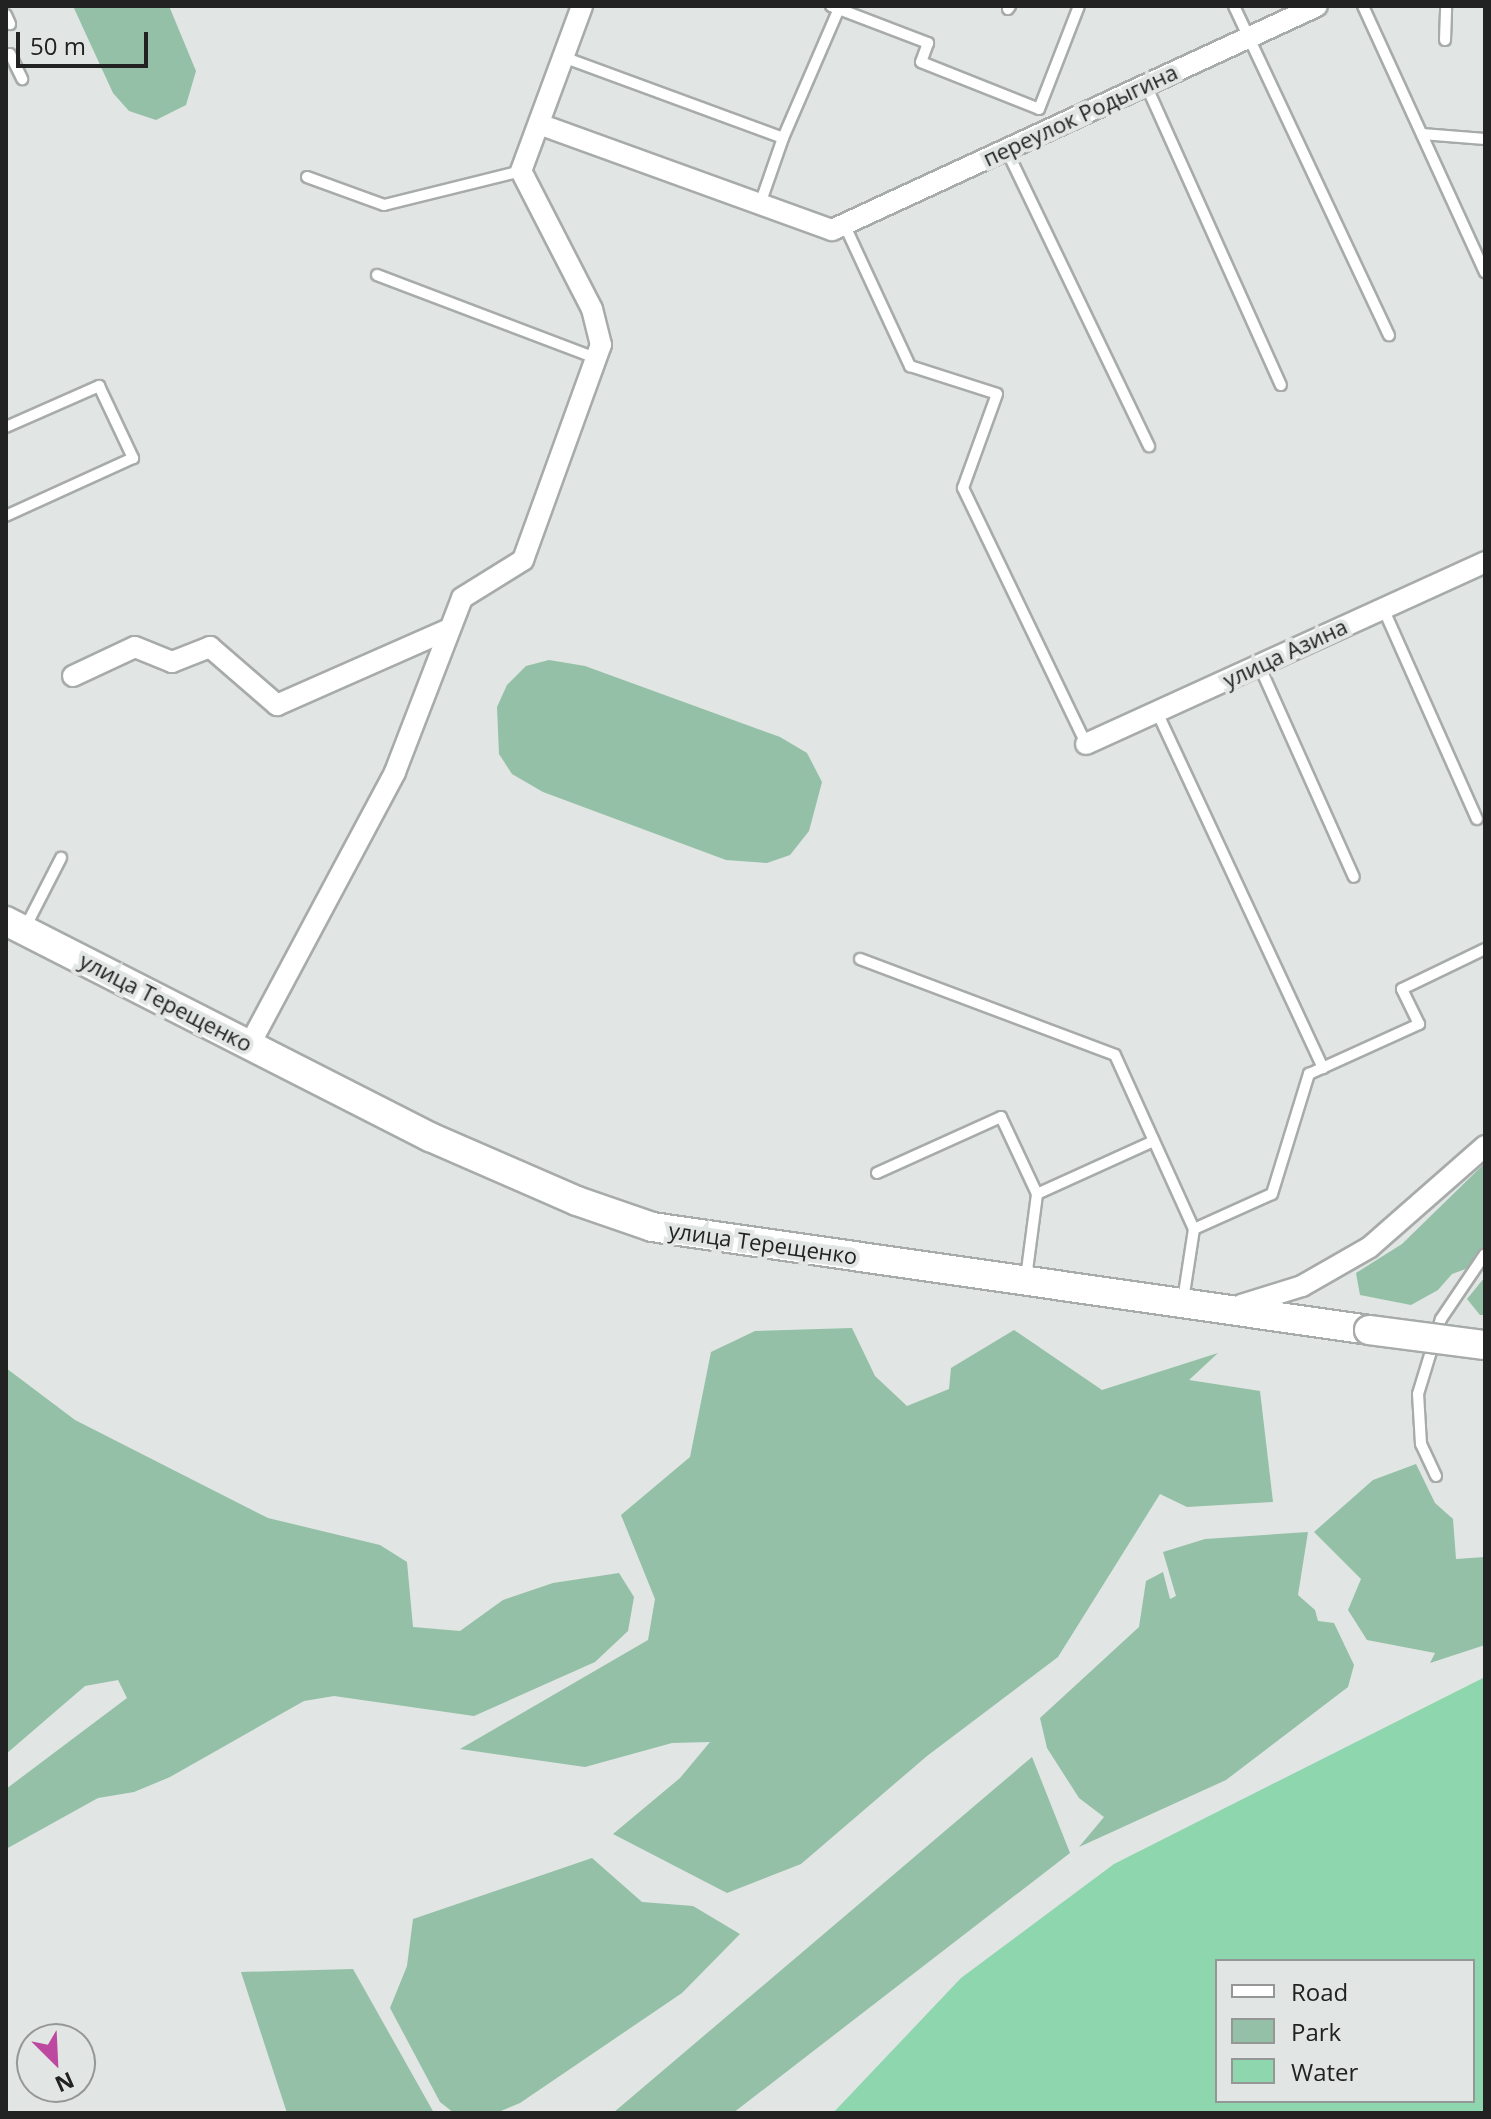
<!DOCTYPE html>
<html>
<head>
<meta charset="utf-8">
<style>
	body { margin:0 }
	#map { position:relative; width:1491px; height:2119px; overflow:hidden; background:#e1e5e3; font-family:"Open Sans",sans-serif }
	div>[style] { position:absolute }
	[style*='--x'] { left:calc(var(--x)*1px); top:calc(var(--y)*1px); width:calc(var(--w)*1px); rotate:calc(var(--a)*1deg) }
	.green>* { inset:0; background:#93c0a6 }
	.water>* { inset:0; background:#8dd6ae }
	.roads { filter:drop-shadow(2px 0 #a7aba9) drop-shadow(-2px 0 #a7aba9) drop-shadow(0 2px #a7aba9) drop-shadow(0 -2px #a7aba9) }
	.lane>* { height:10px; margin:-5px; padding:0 5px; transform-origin:5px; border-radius:5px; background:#fff }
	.street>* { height:20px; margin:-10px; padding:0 10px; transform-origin:10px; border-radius:10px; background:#fff }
	.secondary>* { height:28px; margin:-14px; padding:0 14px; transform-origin:14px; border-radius:14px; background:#fff }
	.bridges { filter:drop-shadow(2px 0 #a7aba9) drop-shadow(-2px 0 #a7aba9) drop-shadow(0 2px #a7aba9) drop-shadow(0 -2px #a7aba9) }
	.secondary-bridge>* { height:28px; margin:-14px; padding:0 14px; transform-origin:14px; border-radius:14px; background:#fff }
	span { translate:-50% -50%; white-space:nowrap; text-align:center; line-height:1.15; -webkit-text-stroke:8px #e1e5e3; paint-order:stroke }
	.street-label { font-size:22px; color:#212221 }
	.frame { position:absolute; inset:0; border:8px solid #212221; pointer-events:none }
	.legend { position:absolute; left:1215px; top:1959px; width:260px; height:144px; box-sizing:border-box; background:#e1e5e3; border:2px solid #949795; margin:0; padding:10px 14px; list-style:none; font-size:24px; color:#212221 }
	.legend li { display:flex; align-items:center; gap:16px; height:40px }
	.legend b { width:40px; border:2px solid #949795 }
	.north { position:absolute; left:16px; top:2023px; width:80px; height:80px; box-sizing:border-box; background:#e1e5e3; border:2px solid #949795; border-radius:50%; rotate:156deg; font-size:22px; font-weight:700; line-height:32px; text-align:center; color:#212221 }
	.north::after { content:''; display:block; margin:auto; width:28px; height:36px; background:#bd489f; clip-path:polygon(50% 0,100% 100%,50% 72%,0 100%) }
	.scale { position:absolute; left:16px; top:32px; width:132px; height:36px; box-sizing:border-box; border:4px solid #212221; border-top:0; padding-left:10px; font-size:24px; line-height:28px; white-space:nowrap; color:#212221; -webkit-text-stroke:6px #e1e5e3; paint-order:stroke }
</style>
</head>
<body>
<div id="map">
	<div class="green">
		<i style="clip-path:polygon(73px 6px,169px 6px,196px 71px,186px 105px,156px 120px,129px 111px,113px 93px)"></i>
		<i style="clip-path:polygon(549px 660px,585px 666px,780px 737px,807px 753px,822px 782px,809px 831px,790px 855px,767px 863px,726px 860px,543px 792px,512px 774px,499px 754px,497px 707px,507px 685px,526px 666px)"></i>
		<i style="clip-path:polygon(1485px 1163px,1485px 1249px,1471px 1267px,1452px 1274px,1438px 1290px,1411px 1305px,1360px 1295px,1356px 1273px,1402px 1244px)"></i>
		<i style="clip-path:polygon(1485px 1277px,1485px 1315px,1480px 1315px,1467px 1299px)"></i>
		<i style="clip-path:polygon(852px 1328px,875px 1376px,907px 1406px,949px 1389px,951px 1368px,1014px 1330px,1102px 1390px,1218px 1353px,1189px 1380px,1260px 1391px,1273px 1502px,1187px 1507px,1160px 1494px,1058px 1657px,927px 1756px,801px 1864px,727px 1893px,613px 1834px,680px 1778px,710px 1742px,672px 1743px,585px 1767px,460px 1749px,648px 1640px,655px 1599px,621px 1515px,690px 1457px,711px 1352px,755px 1331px)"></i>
		<i style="clip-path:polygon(6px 1368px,75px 1420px,268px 1518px,380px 1545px,407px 1562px,413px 1627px,460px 1631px,503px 1600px,553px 1583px,619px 1573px,634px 1597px,628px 1631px,595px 1662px,474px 1716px,334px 1696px,304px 1701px,170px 1777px,134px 1792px,98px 1798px,6px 1849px,6px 1789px,127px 1698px,118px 1680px,85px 1686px,6px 1754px)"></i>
		<i style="clip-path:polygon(1416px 1464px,1435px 1503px,1453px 1519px,1456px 1559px,1485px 1557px,1485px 1645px,1430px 1663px,1435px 1653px,1367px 1640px,1348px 1610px,1361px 1579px,1314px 1532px,1373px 1480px)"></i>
		<i style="clip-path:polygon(1308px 1532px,1298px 1595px,1315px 1610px,1318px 1621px,1334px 1623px,1354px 1665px,1348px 1687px,1226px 1780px,1079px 1847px,1104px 1817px,1079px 1798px,1047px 1748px,1040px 1718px,1139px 1627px,1146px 1581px,1163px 1572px,1170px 1599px,1176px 1596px,1163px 1552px,1205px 1539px)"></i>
		<i style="clip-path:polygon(1032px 1757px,1070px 1853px,733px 2113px,613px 2113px)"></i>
		<i style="clip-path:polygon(592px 1858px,642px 1902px,693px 1906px,740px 1934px,682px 1993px,520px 2103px,496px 2113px,454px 2113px,440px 2102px,390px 2008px,407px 1966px,413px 1919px)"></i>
		<i style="clip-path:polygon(353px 1969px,434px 2113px,287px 2113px,241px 1972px)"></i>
	</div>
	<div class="water">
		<i style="clip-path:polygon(evenodd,1485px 1677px,1485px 2113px,833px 2113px,961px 1978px,1114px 1864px,1485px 1677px,1217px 1961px,1473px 1961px,1473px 2101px,1217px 2101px,1217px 1961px)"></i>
	</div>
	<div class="roads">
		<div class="lane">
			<i style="--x:831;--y:6;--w:104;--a:20.9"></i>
			<i style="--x:928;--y:43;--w:20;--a:110"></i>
			<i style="--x:921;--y:62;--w:127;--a:21.7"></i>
			<i style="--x:1039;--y:109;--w:110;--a:-68.8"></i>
			<i style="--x:1234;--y:6;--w:364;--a:64.8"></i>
			<i style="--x:1363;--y:6;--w:293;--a:65.4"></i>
			<i style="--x:1008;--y:9;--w:4;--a:-56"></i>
			<i style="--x:6;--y:15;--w:10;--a:66"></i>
			<i style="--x:1445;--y:40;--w:34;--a:-88"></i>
			<i style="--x:6;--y:56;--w:4;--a:-27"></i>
			<i style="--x:10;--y:54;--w:28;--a:64"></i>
			<i style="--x:563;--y:57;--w:234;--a:20.2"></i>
			<i style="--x:783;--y:138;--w:70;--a:109.2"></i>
			<i style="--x:1146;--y:85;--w:329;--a:65.8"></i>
			<i style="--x:1422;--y:134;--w:63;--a:4.5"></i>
			<i style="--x:783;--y:138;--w:144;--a:-66.6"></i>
			<i style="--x:1006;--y:149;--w:330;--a:64.3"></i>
			<i style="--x:307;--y:177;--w:82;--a:20"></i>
			<i style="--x:384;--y:205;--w:141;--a:-13.9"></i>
			<i style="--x:844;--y:224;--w:157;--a:65.1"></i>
			<i style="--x:910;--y:366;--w:91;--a:17.8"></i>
			<i style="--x:997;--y:394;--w:100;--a:109.9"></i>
			<i style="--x:963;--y:488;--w:284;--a:64.3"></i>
			<i style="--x:377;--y:275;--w:234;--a:20.8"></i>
			<i style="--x:6;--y:427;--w:102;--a:-23.8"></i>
			<i style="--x:99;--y:386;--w:80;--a:64.7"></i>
			<i style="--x:133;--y:458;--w:140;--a:155.5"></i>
			<i style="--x:1383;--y:608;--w:231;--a:66"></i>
			<i style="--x:1259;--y:665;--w:232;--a:65.9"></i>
			<i style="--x:1157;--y:712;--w:393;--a:65"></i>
			<i style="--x:25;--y:928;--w:79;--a:-62.8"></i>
			<i style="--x:860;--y:959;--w:272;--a:20.6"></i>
			<i style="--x:1115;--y:1055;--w:191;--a:65.6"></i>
			<i style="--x:1194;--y:1229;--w:72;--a:98.8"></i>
			<i style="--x:877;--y:1173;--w:136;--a:-24.3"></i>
			<i style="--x:1001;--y:1117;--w:85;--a:64.9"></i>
			<i style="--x:1194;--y:1229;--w:85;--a:-24.2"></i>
			<i style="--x:1272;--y:1194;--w:126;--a:-72.9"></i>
			<i style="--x:1309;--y:1074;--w:121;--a:-24.4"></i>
			<i style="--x:1419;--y:1024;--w:39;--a:-116"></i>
			<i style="--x:1402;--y:989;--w:92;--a:-25.7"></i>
			<i style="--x:1026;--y:1278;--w:85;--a:-82.5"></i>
			<i style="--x:1037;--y:1194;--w:128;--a:-24.4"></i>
			<i style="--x:1436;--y:1476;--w:35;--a:-115"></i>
			<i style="--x:1421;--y:1444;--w:50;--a:-93.4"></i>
			<i style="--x:1418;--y:1394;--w:78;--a:-73"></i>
			<i style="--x:1441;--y:1319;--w:78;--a:-55.9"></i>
		</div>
		<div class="street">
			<i style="--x:539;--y:124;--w:312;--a:19.9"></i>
			<i style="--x:832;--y:230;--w:534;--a:-24.79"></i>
			<i style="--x:73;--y:676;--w:68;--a:-25.1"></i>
			<i style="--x:135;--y:647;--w:40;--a:22"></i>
			<i style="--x:172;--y:662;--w:41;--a:-21.5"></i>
			<i style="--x:210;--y:647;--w:89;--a:40.9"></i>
			<i style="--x:277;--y:705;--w:188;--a:-23.8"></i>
			<i style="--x:1086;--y:744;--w:439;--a:-24.5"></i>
			<i style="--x:250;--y:1044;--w:308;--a:-61.9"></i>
			<i style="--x:395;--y:772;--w:186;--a:-68.9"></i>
			<i style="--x:462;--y:598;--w:72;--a:-31.9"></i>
			<i style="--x:523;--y:560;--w:229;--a:-70.1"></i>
			<i style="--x:601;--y:345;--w:37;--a:-104"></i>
			<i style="--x:592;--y:309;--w:155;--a:-117.2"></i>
			<i style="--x:521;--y:171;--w:176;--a:-69.7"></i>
			<i style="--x:1241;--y:1305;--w:64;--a:-17.3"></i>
			<i style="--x:1302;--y:1286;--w:78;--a:-29.8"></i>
			<i style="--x:1370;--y:1247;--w:153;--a:-41.3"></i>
		</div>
		<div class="secondary">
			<i style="--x:6;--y:921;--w:476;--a:27"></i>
			<i style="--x:430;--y:1137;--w:160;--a:23.5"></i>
			<i style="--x:577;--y:1201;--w:79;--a:19.1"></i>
			<i style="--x:652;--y:1227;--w:724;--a:8.17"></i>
		</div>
	</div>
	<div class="bridges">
		<div class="secondary-bridge">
			<i style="--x:1369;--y:1330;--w:117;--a:7.4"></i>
		</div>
	</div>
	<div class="street-label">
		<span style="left:1080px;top:115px;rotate:-25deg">переулок Родыгина</span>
		<span style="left:1285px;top:653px;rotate:-25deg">улица Азина</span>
		<span style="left:166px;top:1002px;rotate:27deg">улица Терещенко</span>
		<span style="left:763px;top:1243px;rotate:8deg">улица Терещенко</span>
	</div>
	<div class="frame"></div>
	<ul class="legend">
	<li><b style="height:10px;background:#fff"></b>Road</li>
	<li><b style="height:22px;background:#93c0a6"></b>Park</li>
	<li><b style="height:22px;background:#8dd6ae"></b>Water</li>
	</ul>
	<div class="north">N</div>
	<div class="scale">50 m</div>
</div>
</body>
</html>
